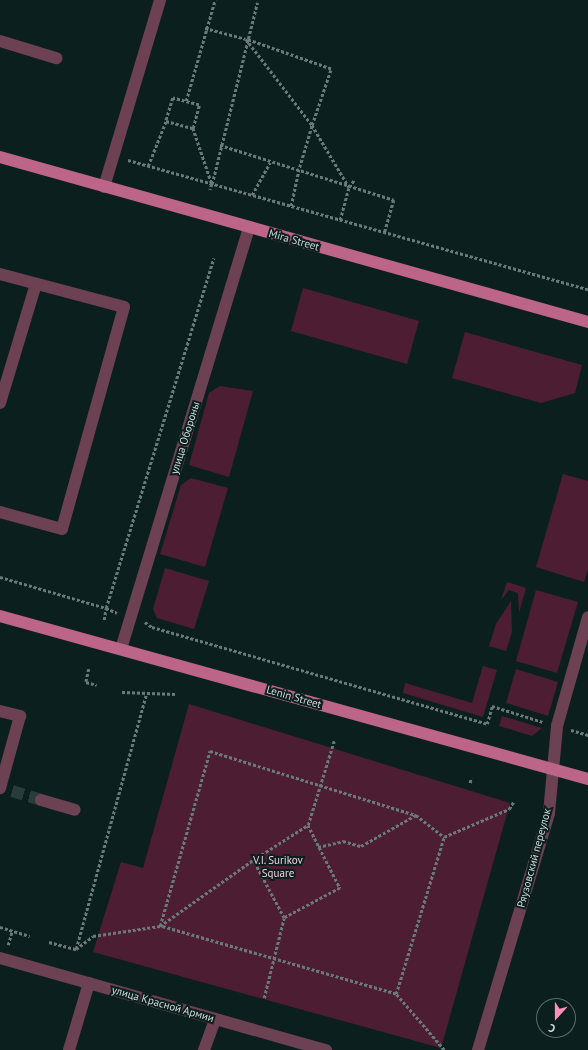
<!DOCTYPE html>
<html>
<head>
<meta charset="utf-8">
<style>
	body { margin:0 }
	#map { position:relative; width:588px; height:1050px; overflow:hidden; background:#0c1f1f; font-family:"PT Sans",sans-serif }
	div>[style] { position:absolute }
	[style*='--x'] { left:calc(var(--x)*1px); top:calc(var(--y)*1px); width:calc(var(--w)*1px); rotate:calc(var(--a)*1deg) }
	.green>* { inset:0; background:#4d1e33 }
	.minor-tunnel>* { height:12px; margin-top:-6px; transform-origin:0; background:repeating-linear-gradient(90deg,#293b3b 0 12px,transparent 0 18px) }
	.path>* { height:2.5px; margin-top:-1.25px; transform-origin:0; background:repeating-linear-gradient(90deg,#6a7a79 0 3px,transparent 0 5px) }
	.minor>* { height:12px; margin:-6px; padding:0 6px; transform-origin:6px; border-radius:6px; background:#6c4152 }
	.major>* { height:12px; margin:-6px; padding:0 6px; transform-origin:6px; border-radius:6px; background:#bd6489 }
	span { translate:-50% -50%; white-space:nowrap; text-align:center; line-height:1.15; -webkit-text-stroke:4px #0c1f1f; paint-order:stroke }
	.street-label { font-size:11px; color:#cedad9 }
	.park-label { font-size:11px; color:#f6d1de }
	.north { position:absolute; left:536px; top:998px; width:40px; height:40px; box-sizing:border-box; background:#0c1f1f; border:1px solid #5a6a69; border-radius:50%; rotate:201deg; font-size:11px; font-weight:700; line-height:16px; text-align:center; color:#cedad9 }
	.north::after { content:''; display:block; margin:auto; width:14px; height:18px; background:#fe8ebc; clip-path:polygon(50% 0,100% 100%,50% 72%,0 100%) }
</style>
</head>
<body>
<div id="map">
	<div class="green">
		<i style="clip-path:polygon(303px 288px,419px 321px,407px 364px,291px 331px)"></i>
		<i style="clip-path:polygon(465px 332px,582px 365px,575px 393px,541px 403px,452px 378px)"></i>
		<i style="clip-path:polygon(220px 386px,253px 391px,229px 477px,189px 465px,209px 393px)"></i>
		<i style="clip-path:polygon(563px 474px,588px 481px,588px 569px,584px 582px,536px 567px)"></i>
		<i style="clip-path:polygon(191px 478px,228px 488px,205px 567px,160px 554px,181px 485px)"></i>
		<i style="clip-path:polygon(165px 568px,209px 581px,194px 629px,157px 618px,153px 609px)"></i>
		<i style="clip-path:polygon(507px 582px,526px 588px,519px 613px,518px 593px,509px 590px,501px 600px)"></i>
		<i style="clip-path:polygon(536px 590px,578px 602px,557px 673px,516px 661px)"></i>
		<i style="clip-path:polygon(511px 601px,512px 632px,506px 651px,489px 646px,496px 624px)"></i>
		<i style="clip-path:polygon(483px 666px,497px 670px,483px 717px,403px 693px,405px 683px,472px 703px)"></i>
		<i style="clip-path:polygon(516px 669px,558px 682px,548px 716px,506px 703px)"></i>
		<i style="clip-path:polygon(189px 704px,510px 803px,441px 1048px,93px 952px,121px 862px,143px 868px)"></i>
		<i style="clip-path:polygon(502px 716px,542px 728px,532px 736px,499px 726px)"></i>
	</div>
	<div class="minor-tunnel">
		<i style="--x:12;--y:791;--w:30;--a:17"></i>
	</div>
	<div class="path">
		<i style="--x:205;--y:28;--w:42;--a:15"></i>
		<i style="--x:186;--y:101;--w:105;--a:-74"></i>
		<i style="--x:193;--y:128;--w:24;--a:-75"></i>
		<i style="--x:199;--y:105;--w:27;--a:-165"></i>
		<i style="--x:173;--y:98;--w:24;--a:107"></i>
		<i style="--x:166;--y:121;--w:28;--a:15"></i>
		<i style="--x:193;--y:128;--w:59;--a:71.3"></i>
		<i style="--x:212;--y:184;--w:6;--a:108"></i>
		<i style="--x:220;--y:145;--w:182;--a:17.5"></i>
		<i style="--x:394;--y:200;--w:33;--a:106"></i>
		<i style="--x:128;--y:160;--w:478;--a:15.7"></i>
		<i style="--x:148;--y:166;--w:48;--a:-68.2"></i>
		<i style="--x:212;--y:184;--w:187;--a:-76"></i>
		<i style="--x:252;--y:195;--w:37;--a:-61"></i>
		<i style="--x:291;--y:206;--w:35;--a:-78"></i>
		<i style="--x:298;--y:172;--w:49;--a:-73.4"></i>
		<i style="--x:312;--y:125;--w:59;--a:-71.3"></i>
		<i style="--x:331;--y:69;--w:90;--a:-160.6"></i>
		<i style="--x:246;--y:39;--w:108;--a:52.5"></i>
		<i style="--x:312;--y:125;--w:72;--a:59.2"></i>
		<i style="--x:349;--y:187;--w:9;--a:-54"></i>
		<i style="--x:340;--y:220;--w:34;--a:-75"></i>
		<i style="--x:0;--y:577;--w:110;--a:16.3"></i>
		<i style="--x:106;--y:608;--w:366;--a:-72.9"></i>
		<i style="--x:104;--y:620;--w:12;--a:-81"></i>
		<i style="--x:106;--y:608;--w:12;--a:24"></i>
		<i style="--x:145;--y:622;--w:9;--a:36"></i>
		<i style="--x:152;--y:627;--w:349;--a:16.1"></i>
		<i style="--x:487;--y:724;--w:19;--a:-74"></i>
		<i style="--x:492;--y:706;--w:53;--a:17.4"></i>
		<i style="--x:89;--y:669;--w:13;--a:103"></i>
		<i style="--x:86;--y:682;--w:11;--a:15"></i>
		<i style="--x:122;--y:692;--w:53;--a:2.2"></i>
		<i style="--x:571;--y:730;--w:18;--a:16"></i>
		<i style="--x:470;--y:783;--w:5;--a:-79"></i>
		<i style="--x:308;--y:825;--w:88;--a:-72.8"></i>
		<i style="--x:318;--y:847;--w:26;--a:-13"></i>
		<i style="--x:343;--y:841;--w:19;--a:16"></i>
		<i style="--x:361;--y:846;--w:63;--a:-29.4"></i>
		<i style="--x:0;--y:927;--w:31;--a:17"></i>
		<i style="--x:49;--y:942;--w:28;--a:15"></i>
		<i style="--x:76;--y:949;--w:21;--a:-37"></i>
		<i style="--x:93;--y:936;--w:68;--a:-8.5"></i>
		<i style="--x:160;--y:926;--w:114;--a:-35.4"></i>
		<i style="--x:8;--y:945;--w:15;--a:-74"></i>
		<i style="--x:76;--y:949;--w:264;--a:-74.6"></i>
		<i style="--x:396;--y:994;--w:246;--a:-163.9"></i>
		<i style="--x:160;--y:926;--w:182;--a:-74.1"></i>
		<i style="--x:210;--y:751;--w:216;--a:17.3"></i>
		<i style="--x:416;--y:815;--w:36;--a:38"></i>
		<i style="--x:264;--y:998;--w:82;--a:-76"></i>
		<i style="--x:284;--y:918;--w:66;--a:-118.1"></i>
		<i style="--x:253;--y:860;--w:65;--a:-32.5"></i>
		<i style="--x:308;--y:825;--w:71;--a:63.1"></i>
		<i style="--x:340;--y:888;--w:64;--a:151.8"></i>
		<i style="--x:444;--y:1050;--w:74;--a:-130.6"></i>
		<i style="--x:396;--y:994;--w:164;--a:-73"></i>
		<i style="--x:444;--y:837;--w:71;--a:-23.3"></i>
		<i style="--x:509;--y:809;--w:9;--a:-58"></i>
	</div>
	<div class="minor">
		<i style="--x:0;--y:41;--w:59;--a:16.9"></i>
		<i style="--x:104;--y:187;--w:195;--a:-73.3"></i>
		<i style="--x:0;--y:274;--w:128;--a:14.9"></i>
		<i style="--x:124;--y:307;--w:230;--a:105.6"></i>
		<i style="--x:62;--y:529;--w:64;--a:-164.7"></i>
		<i style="--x:0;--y:403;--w:124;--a:-73.2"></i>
		<i style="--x:121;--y:649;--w:441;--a:-73.1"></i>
		<i style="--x:0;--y:711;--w:21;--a:14"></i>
		<i style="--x:20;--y:716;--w:75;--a:105.5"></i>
		<i style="--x:41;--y:800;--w:35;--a:16"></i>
		<i style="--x:0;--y:958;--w:339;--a:15.8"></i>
		<i style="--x:69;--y:1050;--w:70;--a:-73.4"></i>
		<i style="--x:204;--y:1050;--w:33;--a:-70"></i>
		<i style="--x:478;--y:1050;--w:247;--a:-73.3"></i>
		<i style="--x:549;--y:813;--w:87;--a:-84.7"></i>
		<i style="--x:557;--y:726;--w:113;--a:-74.1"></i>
	</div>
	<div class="major">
		<i style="--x:0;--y:157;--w:611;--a:15.67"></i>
		<i style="--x:0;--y:616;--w:610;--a:15.49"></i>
	</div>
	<div class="street-label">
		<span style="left:294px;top:240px;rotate:16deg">Mira Street</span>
		<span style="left:185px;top:438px;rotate:-73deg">улица Обороны</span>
		<span style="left:294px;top:697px;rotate:16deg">Lenin Street</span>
		<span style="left:534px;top:858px;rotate:-75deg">Ряузовский переулок</span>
		<span style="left:163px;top:1004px;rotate:16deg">улица Красной Армии</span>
	</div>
	<div class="park-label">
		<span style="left:278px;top:867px">V.I. Surikov<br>Square</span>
	</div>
	<div class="north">С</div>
</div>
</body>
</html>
